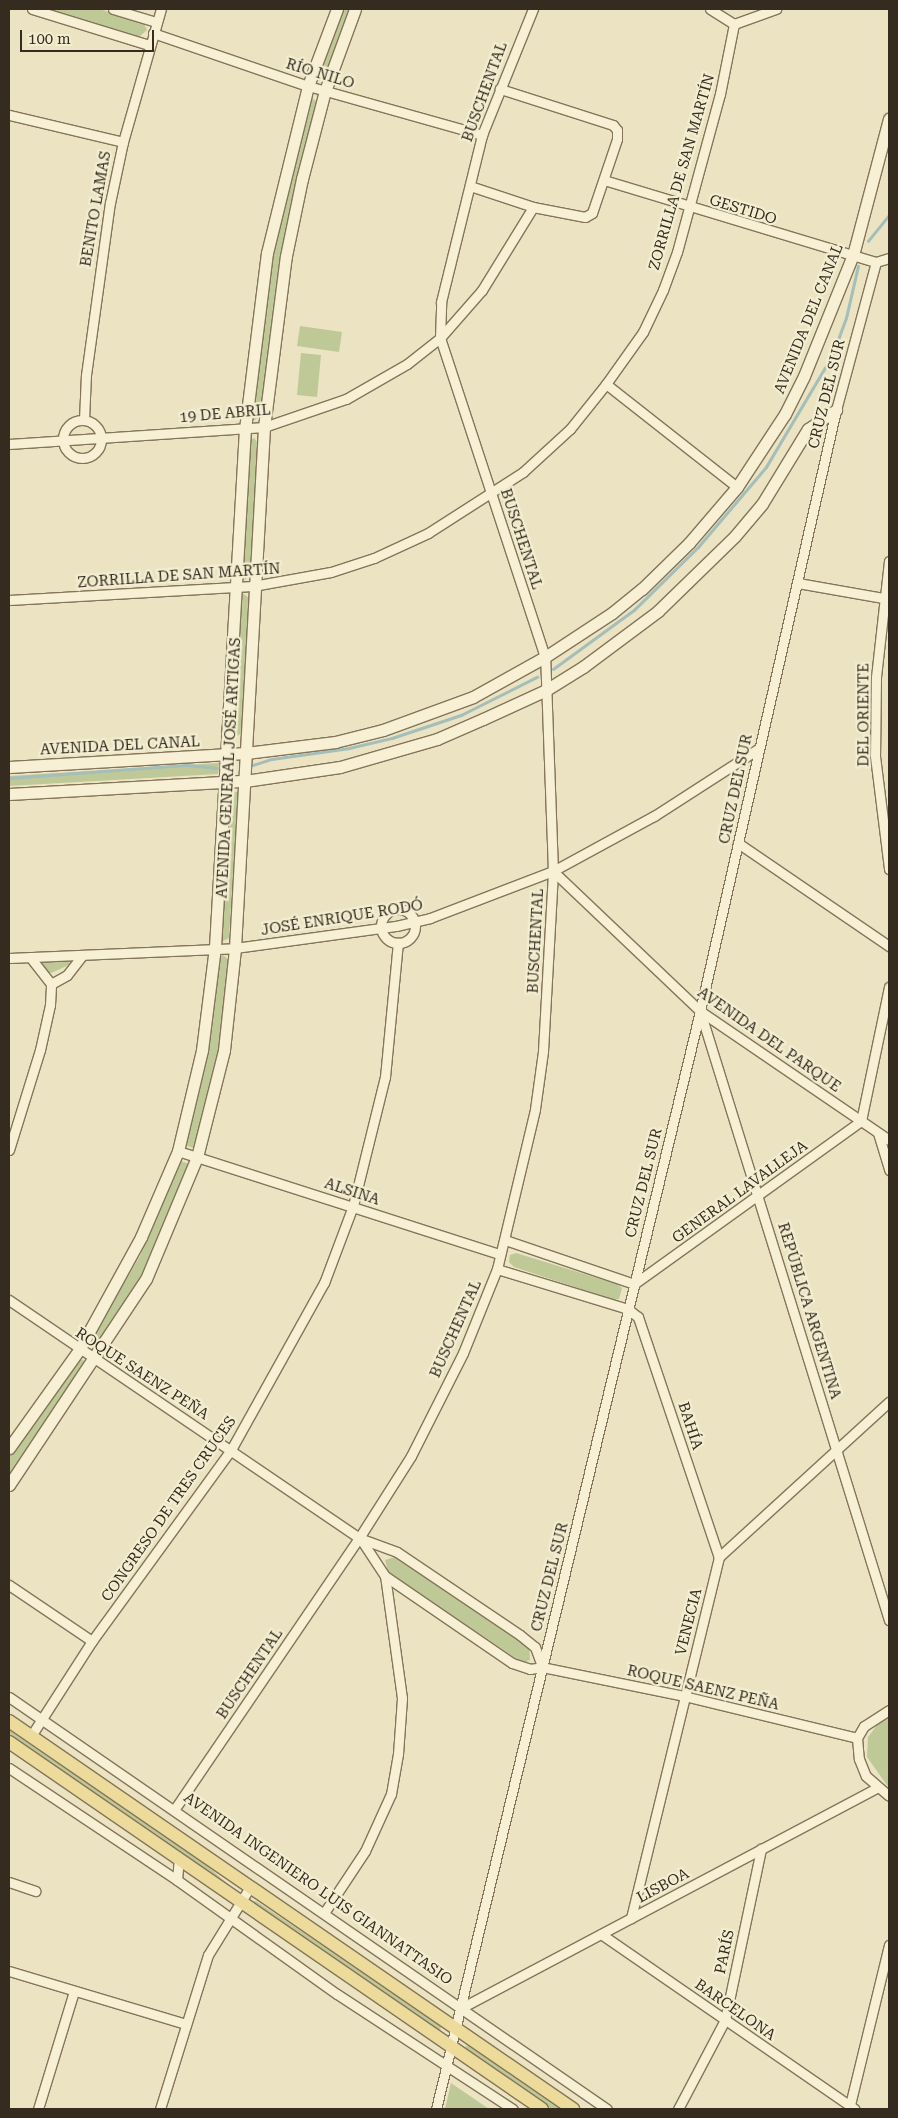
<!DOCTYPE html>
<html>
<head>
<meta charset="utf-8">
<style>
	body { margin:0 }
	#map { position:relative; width:898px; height:2118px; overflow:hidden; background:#ebe3c2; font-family:"Roboto Serif",serif }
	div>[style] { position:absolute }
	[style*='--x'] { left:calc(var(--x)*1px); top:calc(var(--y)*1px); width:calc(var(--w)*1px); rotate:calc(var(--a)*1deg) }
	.green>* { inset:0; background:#bec997 }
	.stream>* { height:2.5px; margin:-1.25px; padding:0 1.25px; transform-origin:1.25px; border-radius:1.25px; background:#a4beb9 }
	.roads { filter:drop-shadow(1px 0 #84755a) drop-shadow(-1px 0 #84755a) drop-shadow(0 1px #84755a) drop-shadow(0 -1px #84755a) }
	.street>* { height:9px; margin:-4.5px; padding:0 4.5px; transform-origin:4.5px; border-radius:4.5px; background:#f7f0d5 }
	.street>.ring { margin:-4.5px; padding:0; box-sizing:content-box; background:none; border:9px solid #f7f0d5; border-radius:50% }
	.secondary>* { height:11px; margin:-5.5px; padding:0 5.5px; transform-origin:5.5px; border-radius:5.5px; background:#f7f0d5 }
	.primary>* { height:12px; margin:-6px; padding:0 6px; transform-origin:6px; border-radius:6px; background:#eddb9b }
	span { translate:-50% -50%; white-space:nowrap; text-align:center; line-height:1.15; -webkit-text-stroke:4.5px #f3edd1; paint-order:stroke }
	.street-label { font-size:15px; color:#352b1e }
	.frame { position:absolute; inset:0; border:10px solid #352b1e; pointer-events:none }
	.scale { position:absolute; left:20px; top:30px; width:134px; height:22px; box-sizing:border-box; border:2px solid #352b1e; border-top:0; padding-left:6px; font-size:15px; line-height:18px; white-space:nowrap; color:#352b1e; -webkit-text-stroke:4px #f3edd1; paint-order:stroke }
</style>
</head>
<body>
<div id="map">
	<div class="green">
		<i style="clip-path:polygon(46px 9px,99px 9px,143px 22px,147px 30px,138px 38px)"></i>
		<i style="clip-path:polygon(340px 9px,350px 9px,325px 79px,318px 81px,316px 79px)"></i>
		<i style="clip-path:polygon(311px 98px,318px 102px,280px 255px,260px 416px,255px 420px,252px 419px,272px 253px)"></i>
		<i style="clip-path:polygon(300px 326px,342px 332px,339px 352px,297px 346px)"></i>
		<i style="clip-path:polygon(301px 353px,321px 355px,317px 397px,297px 395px)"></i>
		<i style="clip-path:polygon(254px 438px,258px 443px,250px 574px,245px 580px,241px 575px,248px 442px)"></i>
		<i style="clip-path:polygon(244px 594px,249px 598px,242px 733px,237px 736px,233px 732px,240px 598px)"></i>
		<i style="clip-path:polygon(219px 763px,218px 774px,9px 786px,9px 776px)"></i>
		<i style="clip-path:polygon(229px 791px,238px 792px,229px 938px,223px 941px,221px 940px)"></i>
		<i style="clip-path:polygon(223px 955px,229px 960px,218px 1053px,196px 1149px,185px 1145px,219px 957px)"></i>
		<i style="clip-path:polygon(70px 959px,69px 965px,51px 973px,44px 971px,39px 961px)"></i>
		<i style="clip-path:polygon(180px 1161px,190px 1164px,150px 1261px,96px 1349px,88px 1344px,140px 1256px)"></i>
		<i style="clip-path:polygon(516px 1253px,617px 1284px,622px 1288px,619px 1299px,614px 1300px,514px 1267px,509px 1262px,510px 1255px)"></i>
		<i style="clip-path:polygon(78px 1357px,87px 1363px,9px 1475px,9px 1457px)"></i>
		<i style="clip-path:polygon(395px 1557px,529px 1645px,530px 1660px,523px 1663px,388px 1572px,385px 1560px)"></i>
		<i style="clip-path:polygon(889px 1718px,889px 1788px,867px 1757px,868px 1737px,878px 1724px)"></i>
		<i style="clip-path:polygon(9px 1730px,200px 1859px,232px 1888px,9px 1737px)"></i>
		<i style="clip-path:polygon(256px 1901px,441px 2025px,440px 2032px,252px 1902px)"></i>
		<i style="clip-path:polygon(469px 2044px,564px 2109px,550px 2109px,466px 2051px,464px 2048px)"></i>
		<i style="clip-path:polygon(451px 2083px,489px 2109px,445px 2109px)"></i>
	</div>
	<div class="stream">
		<i style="--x:868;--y:241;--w:33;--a:-51"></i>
		<i style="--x:553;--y:669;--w:100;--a:-36.1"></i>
		<i style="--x:634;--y:610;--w:90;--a:-44.5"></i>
		<i style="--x:698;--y:547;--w:105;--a:-49.6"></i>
		<i style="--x:766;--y:467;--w:129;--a:-59.3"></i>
		<i style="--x:832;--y:356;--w:40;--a:-69.8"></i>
		<i style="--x:846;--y:318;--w:53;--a:-77"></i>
		<i style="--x:253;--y:765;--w:20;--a:-18"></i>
		<i style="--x:272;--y:759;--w:78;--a:-8.1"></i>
		<i style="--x:349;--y:748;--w:44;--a:-13.1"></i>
		<i style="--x:392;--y:738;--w:73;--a:-18.4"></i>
		<i style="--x:461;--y:715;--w:85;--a:-26.6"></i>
		<i style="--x:9;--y:778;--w:179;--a:-4.2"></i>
		<i style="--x:188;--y:765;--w:29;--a:6"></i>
	</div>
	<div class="roads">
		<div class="street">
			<i style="--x:32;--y:9;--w:122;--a:17.1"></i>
			<i style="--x:113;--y:9;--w:45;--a:16.8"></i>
			<i style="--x:710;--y:9;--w:28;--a:32"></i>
			<i style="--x:734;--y:24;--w:45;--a:-19.7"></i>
			<i style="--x:153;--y:33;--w:164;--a:18.9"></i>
			<i style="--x:308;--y:86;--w:181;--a:15.7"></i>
			<i style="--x:9;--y:115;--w:117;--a:13.3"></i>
			<i style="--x:604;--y:180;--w:284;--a:16.8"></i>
			<i style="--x:470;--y:186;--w:66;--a:18.4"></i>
			<i style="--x:533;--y:207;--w:53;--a:10.9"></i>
			<i style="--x:585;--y:217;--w:8;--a:-30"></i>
			<i style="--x:592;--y:213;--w:78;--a:-71.3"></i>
			<i style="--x:617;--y:139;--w:9;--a:-90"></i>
			<i style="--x:617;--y:130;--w:6;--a:-129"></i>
			<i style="--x:613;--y:125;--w:119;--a:-162.3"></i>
			<i style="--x:876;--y:262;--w:14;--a:-17"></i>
			<i style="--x:606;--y:384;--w:167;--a:38.2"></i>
			<i class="ring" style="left:63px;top:420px;width:29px;height:29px"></i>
			<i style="--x:84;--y:420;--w:45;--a:-87.5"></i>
			<i style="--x:86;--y:375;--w:174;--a:-82.1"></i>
			<i style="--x:110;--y:203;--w:62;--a:-78"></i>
			<i style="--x:123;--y:142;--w:138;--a:-74.1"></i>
			<i style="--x:9;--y:444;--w:256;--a:-3.8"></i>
			<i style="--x:264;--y:427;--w:87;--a:-18.9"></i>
			<i style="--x:346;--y:399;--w:70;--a:-29.8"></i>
			<i style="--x:407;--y:364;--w:42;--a:-38.2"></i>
			<i style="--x:440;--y:338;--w:64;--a:-48.8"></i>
			<i style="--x:482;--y:290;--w:97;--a:-58.4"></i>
			<i style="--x:889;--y:561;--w:117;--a:96.4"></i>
			<i style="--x:876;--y:677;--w:79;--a:90.7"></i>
			<i style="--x:875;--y:756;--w:114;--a:82.9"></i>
			<i style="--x:798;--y:583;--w:92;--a:10"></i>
			<i style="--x:9;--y:600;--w:244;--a:-3.3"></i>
			<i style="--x:253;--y:586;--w:79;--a:-10.2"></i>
			<i style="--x:331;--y:572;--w:45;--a:-18"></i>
			<i style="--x:374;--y:558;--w:60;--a:-24.8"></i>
			<i style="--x:428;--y:533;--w:113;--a:-32.7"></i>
			<i style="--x:523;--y:472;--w:64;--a:-42.5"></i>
			<i style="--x:570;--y:429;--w:58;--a:-51.3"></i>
			<i style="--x:606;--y:384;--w:64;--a:-54.6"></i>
			<i style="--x:643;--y:332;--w:47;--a:-64.5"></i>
			<i style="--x:663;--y:290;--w:40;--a:-69.8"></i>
			<i style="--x:677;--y:252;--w:164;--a:-74.8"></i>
			<i style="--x:720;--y:94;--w:71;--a:-78.7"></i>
			<i style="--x:738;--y:843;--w:183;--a:34.3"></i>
			<i style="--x:553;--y:871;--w:203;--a:43.6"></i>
			<i style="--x:700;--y:1011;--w:229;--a:34.3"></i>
			<i class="ring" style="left:381px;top:909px;width:25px;height:25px"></i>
			<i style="--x:30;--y:957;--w:34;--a:52"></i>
			<i style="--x:51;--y:984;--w:18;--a:-29"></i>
			<i style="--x:67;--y:975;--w:24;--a:-52"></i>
			<i style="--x:9;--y:958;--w:226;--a:-2.5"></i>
			<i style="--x:235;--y:948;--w:162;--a:-7.8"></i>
			<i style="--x:396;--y:926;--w:35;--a:-13"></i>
			<i style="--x:430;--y:918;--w:132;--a:-20.9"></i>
			<i style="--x:553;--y:871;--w:115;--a:-28.6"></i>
			<i style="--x:654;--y:816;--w:124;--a:-32.8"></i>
			<i style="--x:700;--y:1011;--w:638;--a:72.76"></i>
			<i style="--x:878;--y:1133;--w:39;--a:73"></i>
			<i style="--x:9;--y:1150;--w:105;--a:-72.8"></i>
			<i style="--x:40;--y:1050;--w:46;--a:-77.5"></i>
			<i style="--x:50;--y:1005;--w:21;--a:-87"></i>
			<i style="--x:178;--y:1151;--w:336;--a:17.8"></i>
			<i style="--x:505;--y:1240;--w:136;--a:18.8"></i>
			<i style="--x:634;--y:1284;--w:279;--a:-35.7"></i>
			<i style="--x:861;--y:1121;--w:137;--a:-78.2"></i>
			<i style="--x:497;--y:1269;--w:137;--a:17"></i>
			<i style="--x:628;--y:1309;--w:13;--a:39"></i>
			<i style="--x:638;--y:1317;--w:253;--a:71.4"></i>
			<i style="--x:9;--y:1300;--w:423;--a:34.2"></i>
			<i style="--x:359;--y:1538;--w:40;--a:20.2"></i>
			<i style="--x:397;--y:1552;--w:148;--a:34"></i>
			<i style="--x:520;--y:1635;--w:19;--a:39"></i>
			<i style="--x:535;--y:1647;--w:20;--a:70"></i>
			<i style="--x:360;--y:1538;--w:45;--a:56.7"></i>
			<i style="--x:385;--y:1576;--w:154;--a:34.4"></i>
			<i style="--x:512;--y:1663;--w:19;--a:18"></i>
			<i style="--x:530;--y:1669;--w:12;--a:-9"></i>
			<i style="--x:542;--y:1667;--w:145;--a:11.5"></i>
			<i style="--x:684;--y:1696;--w:178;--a:13.6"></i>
			<i style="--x:9;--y:1585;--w:100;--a:34"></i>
			<i style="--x:9;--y:1697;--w:726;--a:34.57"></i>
			<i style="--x:889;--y:1710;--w:30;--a:147"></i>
			<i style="--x:864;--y:1726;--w:14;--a:120"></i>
			<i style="--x:857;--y:1738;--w:21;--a:85"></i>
			<i style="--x:859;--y:1759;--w:18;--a:68"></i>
			<i style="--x:866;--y:1776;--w:30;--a:41"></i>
			<i style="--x:31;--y:1736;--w:113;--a:-57.3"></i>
			<i style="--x:92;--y:1641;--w:238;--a:-54"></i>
			<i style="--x:232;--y:1448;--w:189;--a:-60.9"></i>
			<i style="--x:324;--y:1283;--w:82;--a:-69.4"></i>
			<i style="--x:353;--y:1206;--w:133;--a:-76.1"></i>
			<i style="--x:385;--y:1077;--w:135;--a:-84.5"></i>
			<i style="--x:9;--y:1768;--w:202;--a:33.7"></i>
			<i style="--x:177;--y:1880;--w:196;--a:35.5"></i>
			<i style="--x:337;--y:1994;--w:210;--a:33.2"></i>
			<i style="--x:174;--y:1810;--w:329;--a:-55.8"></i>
			<i style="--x:359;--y:1538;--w:97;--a:-57.6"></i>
			<i style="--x:411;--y:1456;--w:115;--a:-63.2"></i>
			<i style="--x:463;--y:1353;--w:91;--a:-68"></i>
			<i style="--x:497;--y:1269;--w:164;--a:-76.6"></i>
			<i style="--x:535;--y:1109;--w:59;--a:-82.1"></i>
			<i style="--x:543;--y:1051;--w:180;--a:-86.8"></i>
			<i style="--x:553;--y:871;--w:214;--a:-92.1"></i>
			<i style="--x:545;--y:657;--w:336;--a:-108.2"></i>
			<i style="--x:440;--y:338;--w:36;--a:-88"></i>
			<i style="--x:441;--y:302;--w:172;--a:-76.2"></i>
			<i style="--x:482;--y:135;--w:136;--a:-68"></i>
			<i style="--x:177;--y:1880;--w:21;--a:-85"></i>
			<i style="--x:9;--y:1882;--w:28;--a:19"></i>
			<i style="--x:324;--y:1913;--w:74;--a:-56.5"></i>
			<i style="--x:365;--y:1851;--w:63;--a:-65.5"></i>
			<i style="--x:391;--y:1794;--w:41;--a:-80.1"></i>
			<i style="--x:398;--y:1754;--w:56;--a:-85.9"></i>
			<i style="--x:402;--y:1698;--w:123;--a:-97.9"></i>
			<i style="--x:631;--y:1918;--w:372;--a:-76.3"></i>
			<i style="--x:719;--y:1557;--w:230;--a:-42.4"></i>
			<i style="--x:601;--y:1934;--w:308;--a:34.6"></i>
			<i style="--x:9;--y:1971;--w:185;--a:16.7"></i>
			<i style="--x:461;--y:2008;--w:471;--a:-27.9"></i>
			<i style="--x:38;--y:2109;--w:123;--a:-73"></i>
			<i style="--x:160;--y:2109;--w:161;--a:-72.7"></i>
			<i style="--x:208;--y:1955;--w:80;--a:-58.3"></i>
			<i style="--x:436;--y:2109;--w:1129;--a:-76.48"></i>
			<i style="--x:700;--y:1011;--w:616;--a:-77.25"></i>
			<i style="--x:836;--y:410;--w:153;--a:-74.9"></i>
			<i style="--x:678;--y:2109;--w:101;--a:-62.2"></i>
			<i style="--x:725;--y:2020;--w:175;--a:-78.1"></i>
			<i style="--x:849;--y:2109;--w:169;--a:-76.3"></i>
		</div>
		<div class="secondary">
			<i style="--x:9;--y:767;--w:237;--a:-3.4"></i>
			<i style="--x:246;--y:753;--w:90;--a:-7"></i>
			<i style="--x:335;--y:742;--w:49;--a:-14"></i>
			<i style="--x:383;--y:730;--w:96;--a:-20.1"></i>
			<i style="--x:473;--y:697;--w:82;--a:-29.1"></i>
			<i style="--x:545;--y:657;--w:80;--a:-33.3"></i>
			<i style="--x:612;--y:613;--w:38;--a:-39"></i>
			<i style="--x:642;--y:589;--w:66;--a:-44.4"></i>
			<i style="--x:689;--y:543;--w:74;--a:-49.4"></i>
			<i style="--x:737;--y:487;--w:87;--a:-56.7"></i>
			<i style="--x:785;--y:414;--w:42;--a:-63.4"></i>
			<i style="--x:804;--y:376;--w:131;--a:-68"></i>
			<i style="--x:853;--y:255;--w:141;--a:-75.2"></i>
			<i style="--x:9;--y:794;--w:236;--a:-3.2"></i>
			<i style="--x:245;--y:781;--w:96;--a:-8.4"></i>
			<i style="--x:340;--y:767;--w:101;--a:-16.1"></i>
			<i style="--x:437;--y:739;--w:50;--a:-23.5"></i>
			<i style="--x:483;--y:719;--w:69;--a:-24.7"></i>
			<i style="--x:546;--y:690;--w:44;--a:-31.9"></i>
			<i style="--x:583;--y:667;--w:94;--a:-36.7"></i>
			<i style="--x:658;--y:611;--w:107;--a:-44.2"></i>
			<i style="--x:735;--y:536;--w:42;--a:-49.8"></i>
			<i style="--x:762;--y:504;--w:88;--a:-58.5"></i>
			<i style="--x:808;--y:429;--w:34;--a:-34"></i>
			<i style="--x:9;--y:1448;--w:120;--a:-54.5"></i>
			<i style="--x:79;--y:1350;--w:129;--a:-61.2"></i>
			<i style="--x:141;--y:1237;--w:94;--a:-66.7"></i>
			<i style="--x:178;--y:1151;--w:104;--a:-76.6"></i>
			<i style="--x:202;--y:1050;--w:104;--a:-82.8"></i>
			<i style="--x:215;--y:947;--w:519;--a:-86.69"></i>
			<i style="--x:245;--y:429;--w:177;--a:-82.9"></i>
			<i style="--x:267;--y:253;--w:172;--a:-76.2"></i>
			<i style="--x:308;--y:86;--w:82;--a:-69.4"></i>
			<i style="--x:9;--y:1485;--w:247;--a:-56.4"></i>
			<i style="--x:146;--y:1279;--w:132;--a:-67.3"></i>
			<i style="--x:197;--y:1157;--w:110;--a:-75.8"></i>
			<i style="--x:224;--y:1050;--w:103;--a:-83.8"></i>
			<i style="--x:235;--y:948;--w:522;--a:-86.81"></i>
			<i style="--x:264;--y:427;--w:172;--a:-82.7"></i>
			<i style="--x:286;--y:256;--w:79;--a:-78.3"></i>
			<i style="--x:302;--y:179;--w:91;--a:-75.4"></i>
			<i style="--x:325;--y:91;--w:87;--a:-69.9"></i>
		</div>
		<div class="primary">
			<i style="--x:9;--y:1721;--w:685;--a:34.53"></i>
			<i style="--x:9;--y:1742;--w:647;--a:34.55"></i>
		</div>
	</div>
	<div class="street-label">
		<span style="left:320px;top:74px;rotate:17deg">RÍO NILO</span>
		<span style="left:485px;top:92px;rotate:-70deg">BUSCHENTAL</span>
		<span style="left:682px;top:172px;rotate:-74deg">ZORRILLA DE SAN MARTÍN</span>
		<span style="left:96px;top:209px;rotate:-80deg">BENITO LAMAS</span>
		<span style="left:743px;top:210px;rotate:17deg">GESTIDO</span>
		<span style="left:809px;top:319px;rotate:-68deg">AVENIDA DEL CANAL</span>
		<span style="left:827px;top:394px;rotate:-76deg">CRUZ DEL SUR</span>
		<span style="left:225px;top:414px;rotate:-5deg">19 DE ABRIL</span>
		<span style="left:521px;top:539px;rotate:72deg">BUSCHENTAL</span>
		<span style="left:179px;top:576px;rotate:-4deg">ZORRILLA DE SAN MARTÍN</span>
		<span style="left:864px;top:715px;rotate:-90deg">DEL ORIENTE</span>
		<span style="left:120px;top:746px;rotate:-3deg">AVENIDA DEL CANAL</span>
		<span style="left:229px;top:768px;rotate:-87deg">AVENIDA GENERAL JOSÉ ARTIGAS</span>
		<span style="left:736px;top:789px;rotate:-78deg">CRUZ DEL SUR</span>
		<span style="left:342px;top:918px;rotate:-9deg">JOSÉ ENRIQUE RODÓ</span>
		<span style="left:536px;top:941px;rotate:-87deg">BUSCHENTAL</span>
		<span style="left:769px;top:1040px;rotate:35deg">AVENIDA DEL PARQUE</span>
		<span style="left:644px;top:1183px;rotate:-76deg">CRUZ DEL SUR</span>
		<span style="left:352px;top:1192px;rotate:18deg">ALSINA</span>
		<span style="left:740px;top:1192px;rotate:-36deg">GENERAL LAVALLEJA</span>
		<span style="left:809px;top:1311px;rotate:73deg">REPÚBLICA ARGENTINA</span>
		<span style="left:456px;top:1329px;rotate:-66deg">BUSCHENTAL</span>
		<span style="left:142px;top:1374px;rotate:33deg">ROQUE SAENZ PEÑA</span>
		<span style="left:690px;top:1426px;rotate:72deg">BAHÍA</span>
		<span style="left:169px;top:1509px;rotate:-55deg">CONGRESO DE TRES CRUCES</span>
		<span style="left:550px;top:1577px;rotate:-76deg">CRUZ DEL SUR</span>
		<span style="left:689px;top:1622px;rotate:-76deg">VENECIA</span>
		<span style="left:250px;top:1674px;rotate:-56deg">BUSCHENTAL</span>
		<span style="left:703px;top:1688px;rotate:13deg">ROQUE SAENZ PEÑA</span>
		<span style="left:663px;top:1886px;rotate:-28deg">LISBOA</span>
		<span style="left:318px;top:1889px;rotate:35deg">AVENIDA INGENIERO LUIS GIANNATTASIO</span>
		<span style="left:725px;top:1952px;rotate:-78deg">PARÍS</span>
		<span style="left:735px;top:2010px;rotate:35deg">BARCELONA</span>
	</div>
	<div class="frame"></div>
	<div class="scale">100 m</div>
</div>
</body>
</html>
